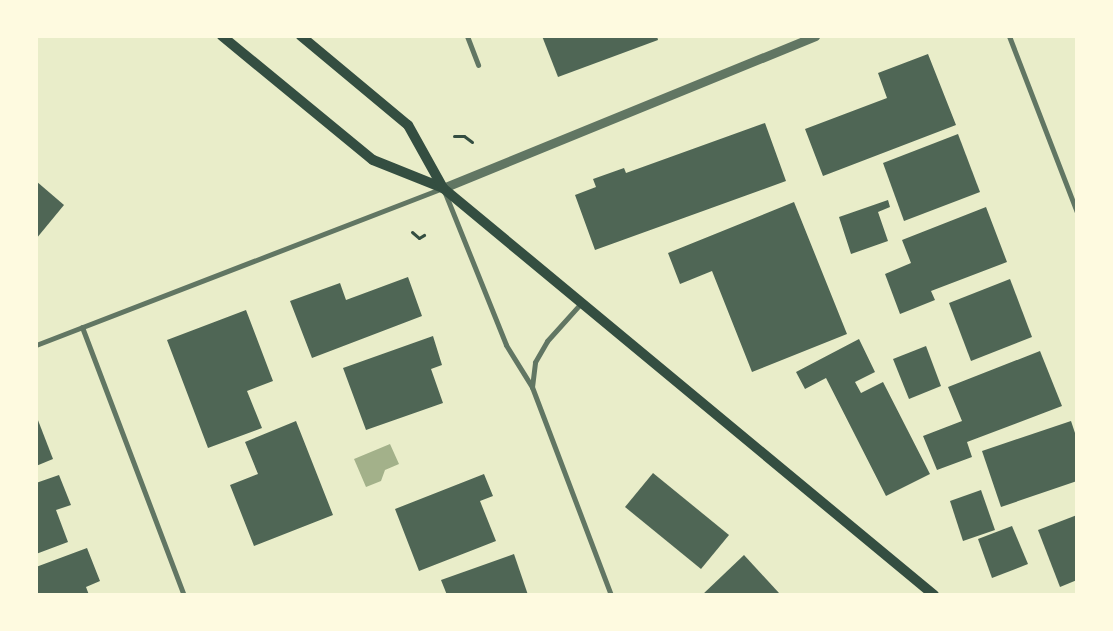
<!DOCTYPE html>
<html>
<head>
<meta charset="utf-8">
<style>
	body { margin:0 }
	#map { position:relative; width:1113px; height:631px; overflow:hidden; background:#e9edc9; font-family:"Source Sans 3",sans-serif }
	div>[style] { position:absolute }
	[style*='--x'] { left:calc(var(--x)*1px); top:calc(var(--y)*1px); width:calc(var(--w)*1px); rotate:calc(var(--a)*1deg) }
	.water>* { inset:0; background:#a3b18a }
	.building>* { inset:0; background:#4f6655 }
	.path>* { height:3px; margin:-1.5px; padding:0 1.5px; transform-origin:1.5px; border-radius:1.5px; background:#344e41 }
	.minor>* { height:5px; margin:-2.5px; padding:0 2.5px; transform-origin:2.5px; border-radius:2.5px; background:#617663 }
	.tertiary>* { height:9px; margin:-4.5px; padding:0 4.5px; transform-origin:4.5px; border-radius:4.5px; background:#617663 }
	.secondary>* { height:10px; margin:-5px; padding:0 5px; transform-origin:5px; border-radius:5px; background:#344e41 }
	span { translate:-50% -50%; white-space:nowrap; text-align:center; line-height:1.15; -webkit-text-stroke:4px #fefae0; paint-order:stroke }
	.frame { position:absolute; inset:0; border:38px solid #fefae0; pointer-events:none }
</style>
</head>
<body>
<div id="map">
	<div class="water">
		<i style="clip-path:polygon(390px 444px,399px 464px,385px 470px,381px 481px,366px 487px,354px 459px)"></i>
	</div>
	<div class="building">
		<i style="clip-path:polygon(542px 36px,657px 36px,658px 40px,558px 77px)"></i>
		<i style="clip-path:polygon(928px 54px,956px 125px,823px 176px,805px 129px,887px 98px,878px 73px)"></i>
		<i style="clip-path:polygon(765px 123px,786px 181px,595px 250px,575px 195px,596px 187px,593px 179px,624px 168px,626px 173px)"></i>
		<i style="clip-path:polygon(958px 134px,980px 192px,904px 221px,883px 163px)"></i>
		<i style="clip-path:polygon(36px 181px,64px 205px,36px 239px)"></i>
		<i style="clip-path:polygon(888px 200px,890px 207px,878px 212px,888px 241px,851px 254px,839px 217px)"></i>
		<i style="clip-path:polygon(794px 202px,847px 334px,752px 372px,712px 271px,680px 284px,668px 253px)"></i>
		<i style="clip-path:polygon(986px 207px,1007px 262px,931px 291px,935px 300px,900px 314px,885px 274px,911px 263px,902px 240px)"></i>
		<i style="clip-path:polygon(408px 277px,422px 316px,312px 358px,290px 301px,340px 283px,346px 300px)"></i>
		<i style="clip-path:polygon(1010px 279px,1032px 337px,971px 361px,949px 303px)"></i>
		<i style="clip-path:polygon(246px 310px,273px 381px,247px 391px,262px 428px,208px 448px,167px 340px)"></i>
		<i style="clip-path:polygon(433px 336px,442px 365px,431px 369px,443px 403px,366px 430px,343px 368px)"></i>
		<i style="clip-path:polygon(859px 339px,875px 372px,855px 382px,861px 393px,883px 382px,930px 474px,886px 496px,826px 378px,805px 389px,796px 372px)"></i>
		<i style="clip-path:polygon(926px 346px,941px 386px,909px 399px,893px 359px)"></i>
		<i style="clip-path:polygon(1040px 351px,1062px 406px,967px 442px,972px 457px,937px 470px,923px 436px,962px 421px,948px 387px)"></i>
		<i style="clip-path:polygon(36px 415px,53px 459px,36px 466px)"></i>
		<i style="clip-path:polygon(296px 421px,333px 515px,254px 546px,230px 485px,258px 474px,245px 442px)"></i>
		<i style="clip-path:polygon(1071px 421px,1077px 439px,1077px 481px,1001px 507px,982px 451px)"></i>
		<i style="clip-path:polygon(653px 473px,729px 535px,701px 569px,625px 507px)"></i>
		<i style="clip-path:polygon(484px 474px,493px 496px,480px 501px,496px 541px,419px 571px,395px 509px)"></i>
		<i style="clip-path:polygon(59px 475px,71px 505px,56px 510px,68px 542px,36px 554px,36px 483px)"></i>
		<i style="clip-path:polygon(981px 490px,995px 530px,963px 541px,950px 501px)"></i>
		<i style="clip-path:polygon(1077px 515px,1077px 580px,1060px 587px,1038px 530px)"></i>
		<i style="clip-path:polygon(1012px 526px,1028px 564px,992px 578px,978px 539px)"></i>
		<i style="clip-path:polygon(87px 548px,100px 581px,86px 587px,89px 595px,36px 595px,36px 567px)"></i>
		<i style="clip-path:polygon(514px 554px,528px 595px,447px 595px,441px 580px)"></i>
		<i style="clip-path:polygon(744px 555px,779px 593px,702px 595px)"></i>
	</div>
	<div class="path">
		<i style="--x:454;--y:136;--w:10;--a:0"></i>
		<i style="--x:464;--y:136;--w:10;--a:37"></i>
		<i style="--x:412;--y:232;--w:9;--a:41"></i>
		<i style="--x:419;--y:238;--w:6;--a:-31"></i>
	</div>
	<div class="minor">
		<i style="--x:467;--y:36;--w:31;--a:69"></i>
		<i style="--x:1009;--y:36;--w:189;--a:68.9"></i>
		<i style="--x:82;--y:327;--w:287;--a:69.2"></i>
		<i style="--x:36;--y:345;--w:436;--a:-21.1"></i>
		<i style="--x:443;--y:188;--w:169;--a:68.1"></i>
		<i style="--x:506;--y:345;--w:49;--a:58.2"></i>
		<i style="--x:532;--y:387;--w:222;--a:69.2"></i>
		<i style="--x:532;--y:387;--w:25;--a:-83"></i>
		<i style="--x:535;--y:362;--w:24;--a:-60"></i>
		<i style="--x:547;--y:341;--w:52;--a:-48.1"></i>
	</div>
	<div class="tertiary">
		<i style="--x:443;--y:188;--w:402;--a:-22.2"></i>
	</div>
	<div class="secondary">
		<i style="--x:222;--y:36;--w:195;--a:39.4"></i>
		<i style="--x:373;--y:160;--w:75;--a:21.8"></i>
		<i style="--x:443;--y:188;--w:638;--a:39.66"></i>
		<i style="--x:301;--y:36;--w:139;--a:39.8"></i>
		<i style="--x:408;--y:125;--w:72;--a:60.9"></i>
	</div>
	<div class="frame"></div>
</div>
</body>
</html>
